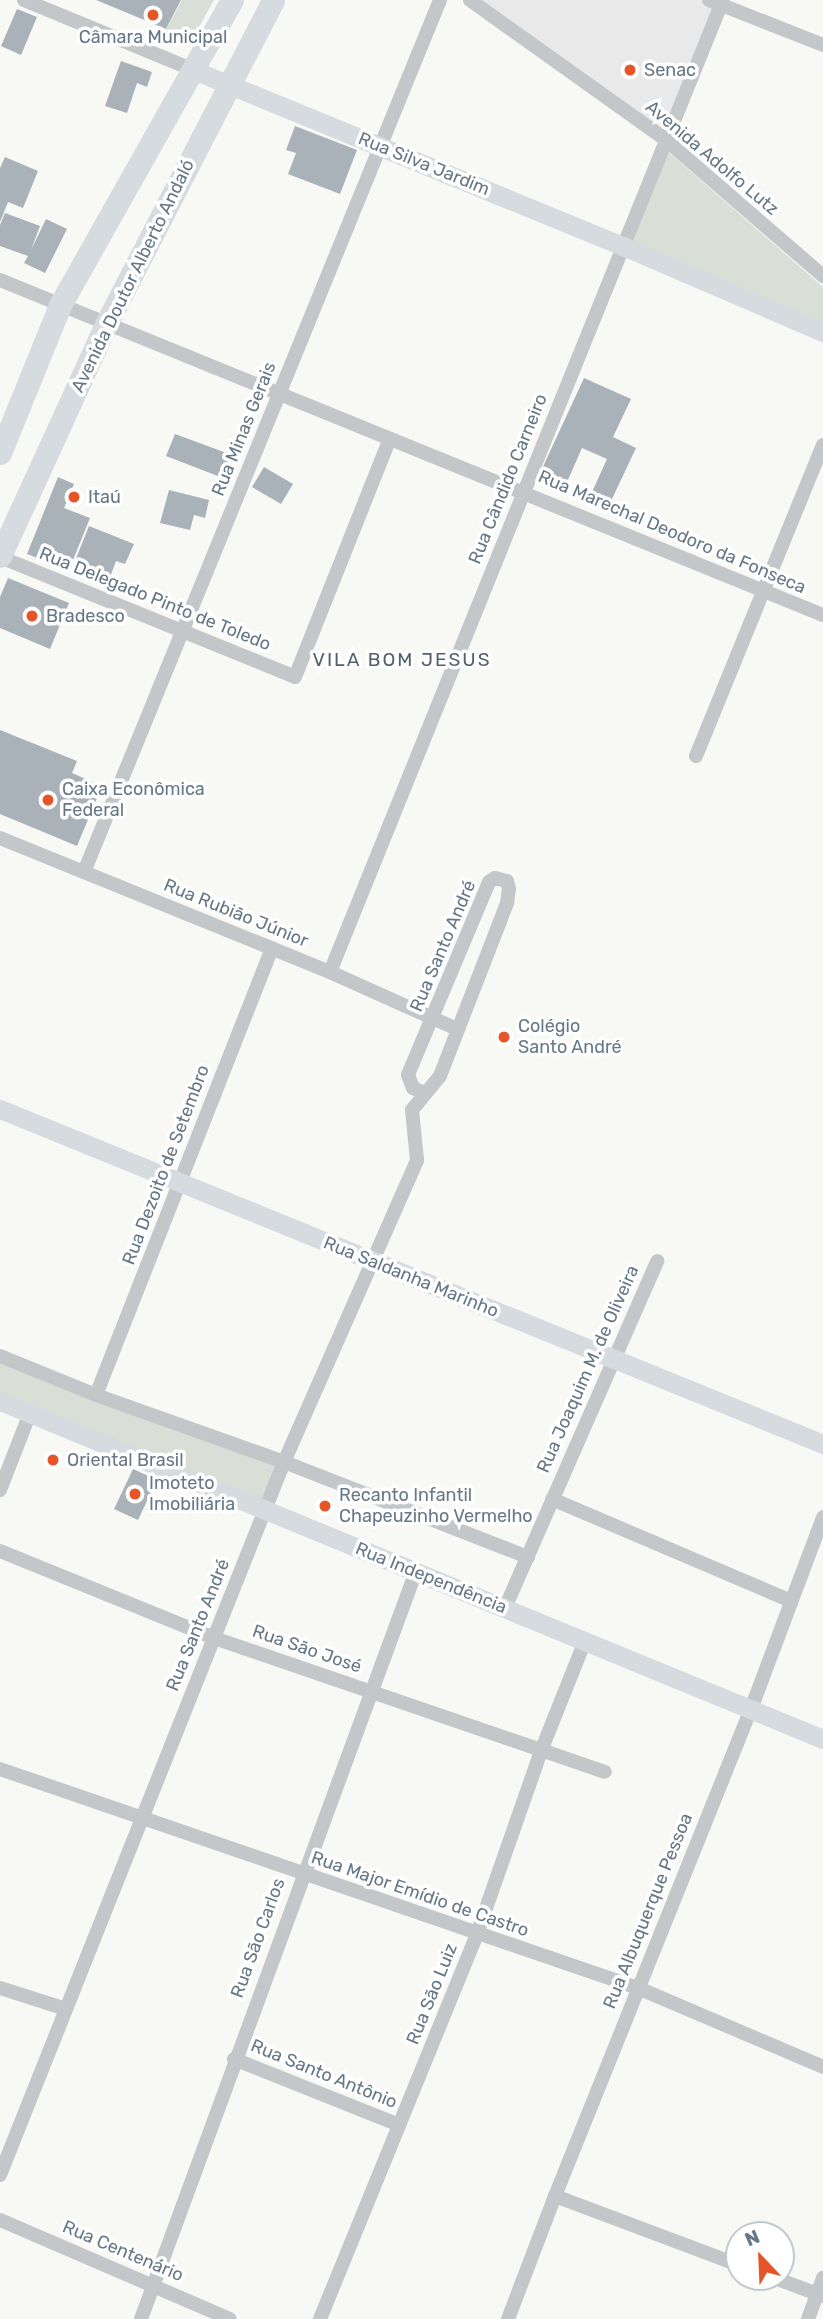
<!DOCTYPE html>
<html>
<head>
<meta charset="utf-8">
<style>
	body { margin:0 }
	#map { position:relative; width:823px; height:2319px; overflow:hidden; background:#f8f8f5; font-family:Rubik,sans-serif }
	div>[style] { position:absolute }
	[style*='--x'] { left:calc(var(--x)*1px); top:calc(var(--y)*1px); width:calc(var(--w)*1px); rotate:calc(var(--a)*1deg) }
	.built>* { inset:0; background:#e8e9e8 }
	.green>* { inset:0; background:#d9dfd6 }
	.building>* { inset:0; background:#a9b2b8 }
	.street>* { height:14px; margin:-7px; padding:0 7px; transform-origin:7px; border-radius:7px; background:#c3c7ca }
	.secondary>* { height:19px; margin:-9.5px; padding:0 9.5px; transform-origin:9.5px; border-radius:9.5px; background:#d6dbdf }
	.primary>* { height:23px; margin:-11.5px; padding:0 11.5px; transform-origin:11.5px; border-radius:11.5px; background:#d6dbdf }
	.dots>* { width:19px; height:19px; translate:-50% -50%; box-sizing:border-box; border:4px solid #fff; border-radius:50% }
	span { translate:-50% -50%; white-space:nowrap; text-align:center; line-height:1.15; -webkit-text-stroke:7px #fff; paint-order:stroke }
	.poi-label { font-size:18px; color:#667886 }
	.left { translate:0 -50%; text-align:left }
	.street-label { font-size:18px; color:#667886 }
	.neighbourhood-label { font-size:19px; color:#54616b; letter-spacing:2px }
	.north { position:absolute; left:725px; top:2221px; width:70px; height:70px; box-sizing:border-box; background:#fff; border:2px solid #c2c9cf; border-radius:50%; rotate:337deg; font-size:19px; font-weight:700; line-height:28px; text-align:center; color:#667886 }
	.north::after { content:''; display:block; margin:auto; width:24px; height:32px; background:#e55528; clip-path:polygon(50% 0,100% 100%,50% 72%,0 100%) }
</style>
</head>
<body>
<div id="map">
	<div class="built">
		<i style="clip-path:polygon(478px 0,700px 0,714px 6px,661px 134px)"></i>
	</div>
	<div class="green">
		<i style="clip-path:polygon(182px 0,214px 0,190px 43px,166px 30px)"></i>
		<i style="clip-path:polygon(664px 148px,823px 287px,823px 325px,630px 241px)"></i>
		<i style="clip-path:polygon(0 1361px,281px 1467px,268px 1505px,0 1396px)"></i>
	</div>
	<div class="building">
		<i style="clip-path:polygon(96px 0,181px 0,166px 29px)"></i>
		<i style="clip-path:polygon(17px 9px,37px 17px,21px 55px,1px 46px)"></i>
		<i style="clip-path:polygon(121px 61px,152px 72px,147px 87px,137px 83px,127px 113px,105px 106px)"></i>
		<i style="clip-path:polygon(295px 126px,357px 150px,340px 194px,288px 174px,296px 153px,286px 150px)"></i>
		<i style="clip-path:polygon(5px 157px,38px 171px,23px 208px,8px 202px,0 222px,0 168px)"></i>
		<i style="clip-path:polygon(5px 213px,40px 226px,31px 250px,46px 219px,67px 229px,45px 273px,24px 263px,28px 256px,0 246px,0 225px)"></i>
		<i style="clip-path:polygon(584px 378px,631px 399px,613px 437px,636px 448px,611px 501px,592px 492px,607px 459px,582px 448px,567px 482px,541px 471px)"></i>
		<i style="clip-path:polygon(175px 434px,232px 455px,223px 478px,166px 456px)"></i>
		<i style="clip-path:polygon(264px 467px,293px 484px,281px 504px,252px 487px)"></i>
		<i style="clip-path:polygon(58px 477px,74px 484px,64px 508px,90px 518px,69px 570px,27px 554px)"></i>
		<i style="clip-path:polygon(169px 490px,209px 500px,205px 518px,194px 515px,190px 530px,160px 523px)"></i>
		<i style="clip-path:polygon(89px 526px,134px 544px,125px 564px,116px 561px,107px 585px,71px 571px)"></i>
		<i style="clip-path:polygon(8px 578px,69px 603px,50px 649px,0 628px,0 597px)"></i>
		<i style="clip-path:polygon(0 730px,77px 761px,72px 773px,102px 786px,77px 846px,0 814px)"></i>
		<i style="clip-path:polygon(133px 1469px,157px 1480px,138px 1520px,114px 1509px)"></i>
	</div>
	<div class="street">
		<i style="--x:24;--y:0;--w:181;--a:22.4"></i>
		<i style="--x:470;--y:0;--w:241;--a:35.5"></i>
		<i style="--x:666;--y:140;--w:208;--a:40.9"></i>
		<i style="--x:709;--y:0;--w:123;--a:21.5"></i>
		<i style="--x:0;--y:280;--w:889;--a:22.15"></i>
		<i style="--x:0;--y:557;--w:318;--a:22.1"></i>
		<i style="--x:295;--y:677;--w:254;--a:-68.3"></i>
		<i style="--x:696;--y:756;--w:336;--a:-67.8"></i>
		<i style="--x:0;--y:838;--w:356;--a:22.1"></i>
		<i style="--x:330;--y:972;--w:139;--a:24.2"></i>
		<i style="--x:84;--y:872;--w:942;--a:-67.79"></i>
		<i style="--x:330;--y:972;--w:1048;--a:-67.99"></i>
		<i style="--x:0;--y:1356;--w:104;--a:22.1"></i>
		<i style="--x:96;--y:1395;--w:200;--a:19.6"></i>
		<i style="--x:284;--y:1462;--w:262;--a:21.3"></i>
		<i style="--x:96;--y:1395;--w:480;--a:-68.5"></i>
		<i style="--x:0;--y:1490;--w:83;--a:-68.7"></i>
		<i style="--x:552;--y:1499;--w:260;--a:23.1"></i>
		<i style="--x:0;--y:1551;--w:231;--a:22.1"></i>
		<i style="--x:214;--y:1638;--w:413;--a:18.9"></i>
		<i style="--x:505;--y:1608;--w:379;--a:-66.3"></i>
		<i style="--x:0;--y:1769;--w:675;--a:18.95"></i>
		<i style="--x:638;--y:1988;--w:201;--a:23.1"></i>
		<i style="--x:0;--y:1988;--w:69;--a:17.7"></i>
		<i style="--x:234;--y:2059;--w:178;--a:21.8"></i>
		<i style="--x:0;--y:2175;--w:767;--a:-68.28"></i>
		<i style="--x:284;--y:1462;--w:330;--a:-66.2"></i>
		<i style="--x:417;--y:1160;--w:50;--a:-95.7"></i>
		<i style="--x:412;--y:1110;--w:44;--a:-50.5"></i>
		<i style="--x:440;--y:1076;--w:186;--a:-68.8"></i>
		<i style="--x:507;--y:903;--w:14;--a:-82"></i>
		<i style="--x:509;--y:889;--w:8;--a:-104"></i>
		<i style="--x:507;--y:881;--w:12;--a:-166"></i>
		<i style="--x:495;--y:878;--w:7;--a:146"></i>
		<i style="--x:489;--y:882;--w:209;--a:112.8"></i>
		<i style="--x:408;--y:1075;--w:14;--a:69"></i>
		<i style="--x:413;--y:1088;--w:12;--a:24"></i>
		<i style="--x:555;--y:2196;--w:197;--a:20.6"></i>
		<i style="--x:0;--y:2220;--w:250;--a:23.3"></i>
		<i style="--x:772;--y:2277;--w:54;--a:20.4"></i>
		<i style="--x:141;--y:2319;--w:797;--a:-69.81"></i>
		<i style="--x:320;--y:2319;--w:416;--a:-67.8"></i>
		<i style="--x:477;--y:1934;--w:194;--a:-70.7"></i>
		<i style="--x:541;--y:1751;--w:118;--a:-68.2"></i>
		<i style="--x:508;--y:2319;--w:132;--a:-69.1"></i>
		<i style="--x:555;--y:2196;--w:525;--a:-68.08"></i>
		<i style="--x:751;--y:1709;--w:205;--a:-69.4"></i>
		<i style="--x:808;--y:2319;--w:44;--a:-69.9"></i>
	</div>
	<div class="secondary">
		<i style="--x:191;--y:69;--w:467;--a:22.3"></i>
		<i style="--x:623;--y:246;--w:218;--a:23.3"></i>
		<i style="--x:0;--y:1109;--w:889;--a:22.15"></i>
		<i style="--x:0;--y:1401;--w:890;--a:22.33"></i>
	</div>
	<div class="primary">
		<i style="--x:0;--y:453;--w:160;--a:-67.9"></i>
		<i style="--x:60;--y:305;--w:350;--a:-60.6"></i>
		<i style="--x:0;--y:556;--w:257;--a:-65.4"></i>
		<i style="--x:107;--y:322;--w:362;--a:-62.7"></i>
	</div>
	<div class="dots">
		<i style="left:153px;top:15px;background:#e55528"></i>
		<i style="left:630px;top:70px;background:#e55528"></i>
		<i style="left:74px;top:497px;background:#e55528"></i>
		<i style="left:32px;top:616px;background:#e55528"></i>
		<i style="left:48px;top:800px;background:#e55528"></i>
		<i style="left:504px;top:1037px;background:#e55528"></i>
		<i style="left:53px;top:1460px;background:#e55528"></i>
		<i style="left:135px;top:1494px;background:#e55528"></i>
		<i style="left:325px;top:1506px;background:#e55528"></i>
	</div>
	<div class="poi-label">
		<span style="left:153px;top:37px">Câmara Municipal</span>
		<span class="left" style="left:644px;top:70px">Senac</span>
		<span class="left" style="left:88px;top:497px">Itaú</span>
		<span class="left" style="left:46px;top:616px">Bradesco</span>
		<span class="left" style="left:62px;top:800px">Caixa Econômica<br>Federal</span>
		<span class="left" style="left:518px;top:1037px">Colégio<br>Santo André</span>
		<span class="left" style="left:67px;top:1460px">Oriental Brasil</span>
		<span class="left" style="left:149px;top:1494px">Imoteto<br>Imobiliária</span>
		<span class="left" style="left:339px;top:1506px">Recanto Infantil<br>Chapeuzinho Vermelho</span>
	</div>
	<div class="street-label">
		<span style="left:712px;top:158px;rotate:40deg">Avenida Adolfo Lutz</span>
		<span style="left:424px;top:164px;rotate:22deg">Rua Silva Jardim</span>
		<span style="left:133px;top:276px;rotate:-64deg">Avenida Doutor Alberto Andaló</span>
		<span style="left:244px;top:429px;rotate:-68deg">Rua Minas Gerais</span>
		<span style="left:508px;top:479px;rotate:-68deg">Rua Cândido Carneiro</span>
		<span style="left:672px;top:532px;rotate:23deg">Rua Marechal Deodoro da Fonseca</span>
		<span style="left:155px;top:599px;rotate:22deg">Rua Delegado Pinto de Toledo</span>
		<span style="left:236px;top:913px;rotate:22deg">Rua Rubião Júnior</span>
		<span style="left:443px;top:946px;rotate:-67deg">Rua Santo André</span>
		<span style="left:166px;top:1165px;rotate:-69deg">Rua Dezoito de Setembro</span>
		<span style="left:411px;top:1277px;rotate:22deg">Rua Saldanha Marinho</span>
		<span style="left:588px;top:1369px;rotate:-66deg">Rua Joaquim M. de Oliveira</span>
		<span style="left:431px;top:1578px;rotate:22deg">Rua Independência</span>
		<span style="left:198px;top:1625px;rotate:-68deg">Rua Santo André</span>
		<span style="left:307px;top:1649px;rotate:19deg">Rua São José</span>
		<span style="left:420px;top:1894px;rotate:19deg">Rua Major Emídio de Castro</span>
		<span style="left:648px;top:1911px;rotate:-68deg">Rua Albuquerque Pessoa</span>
		<span style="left:258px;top:1938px;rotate:-70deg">Rua São Carlos</span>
		<span style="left:432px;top:1994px;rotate:-68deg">Rua São Luiz</span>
		<span style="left:324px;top:2074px;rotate:22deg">Rua Santo Antônio</span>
		<span style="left:123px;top:2251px;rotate:23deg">Rua Centenário</span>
	</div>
	<div class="neighbourhood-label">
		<span style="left:402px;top:660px">VILA BOM JESUS</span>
	</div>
	<div class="north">N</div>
</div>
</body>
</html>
